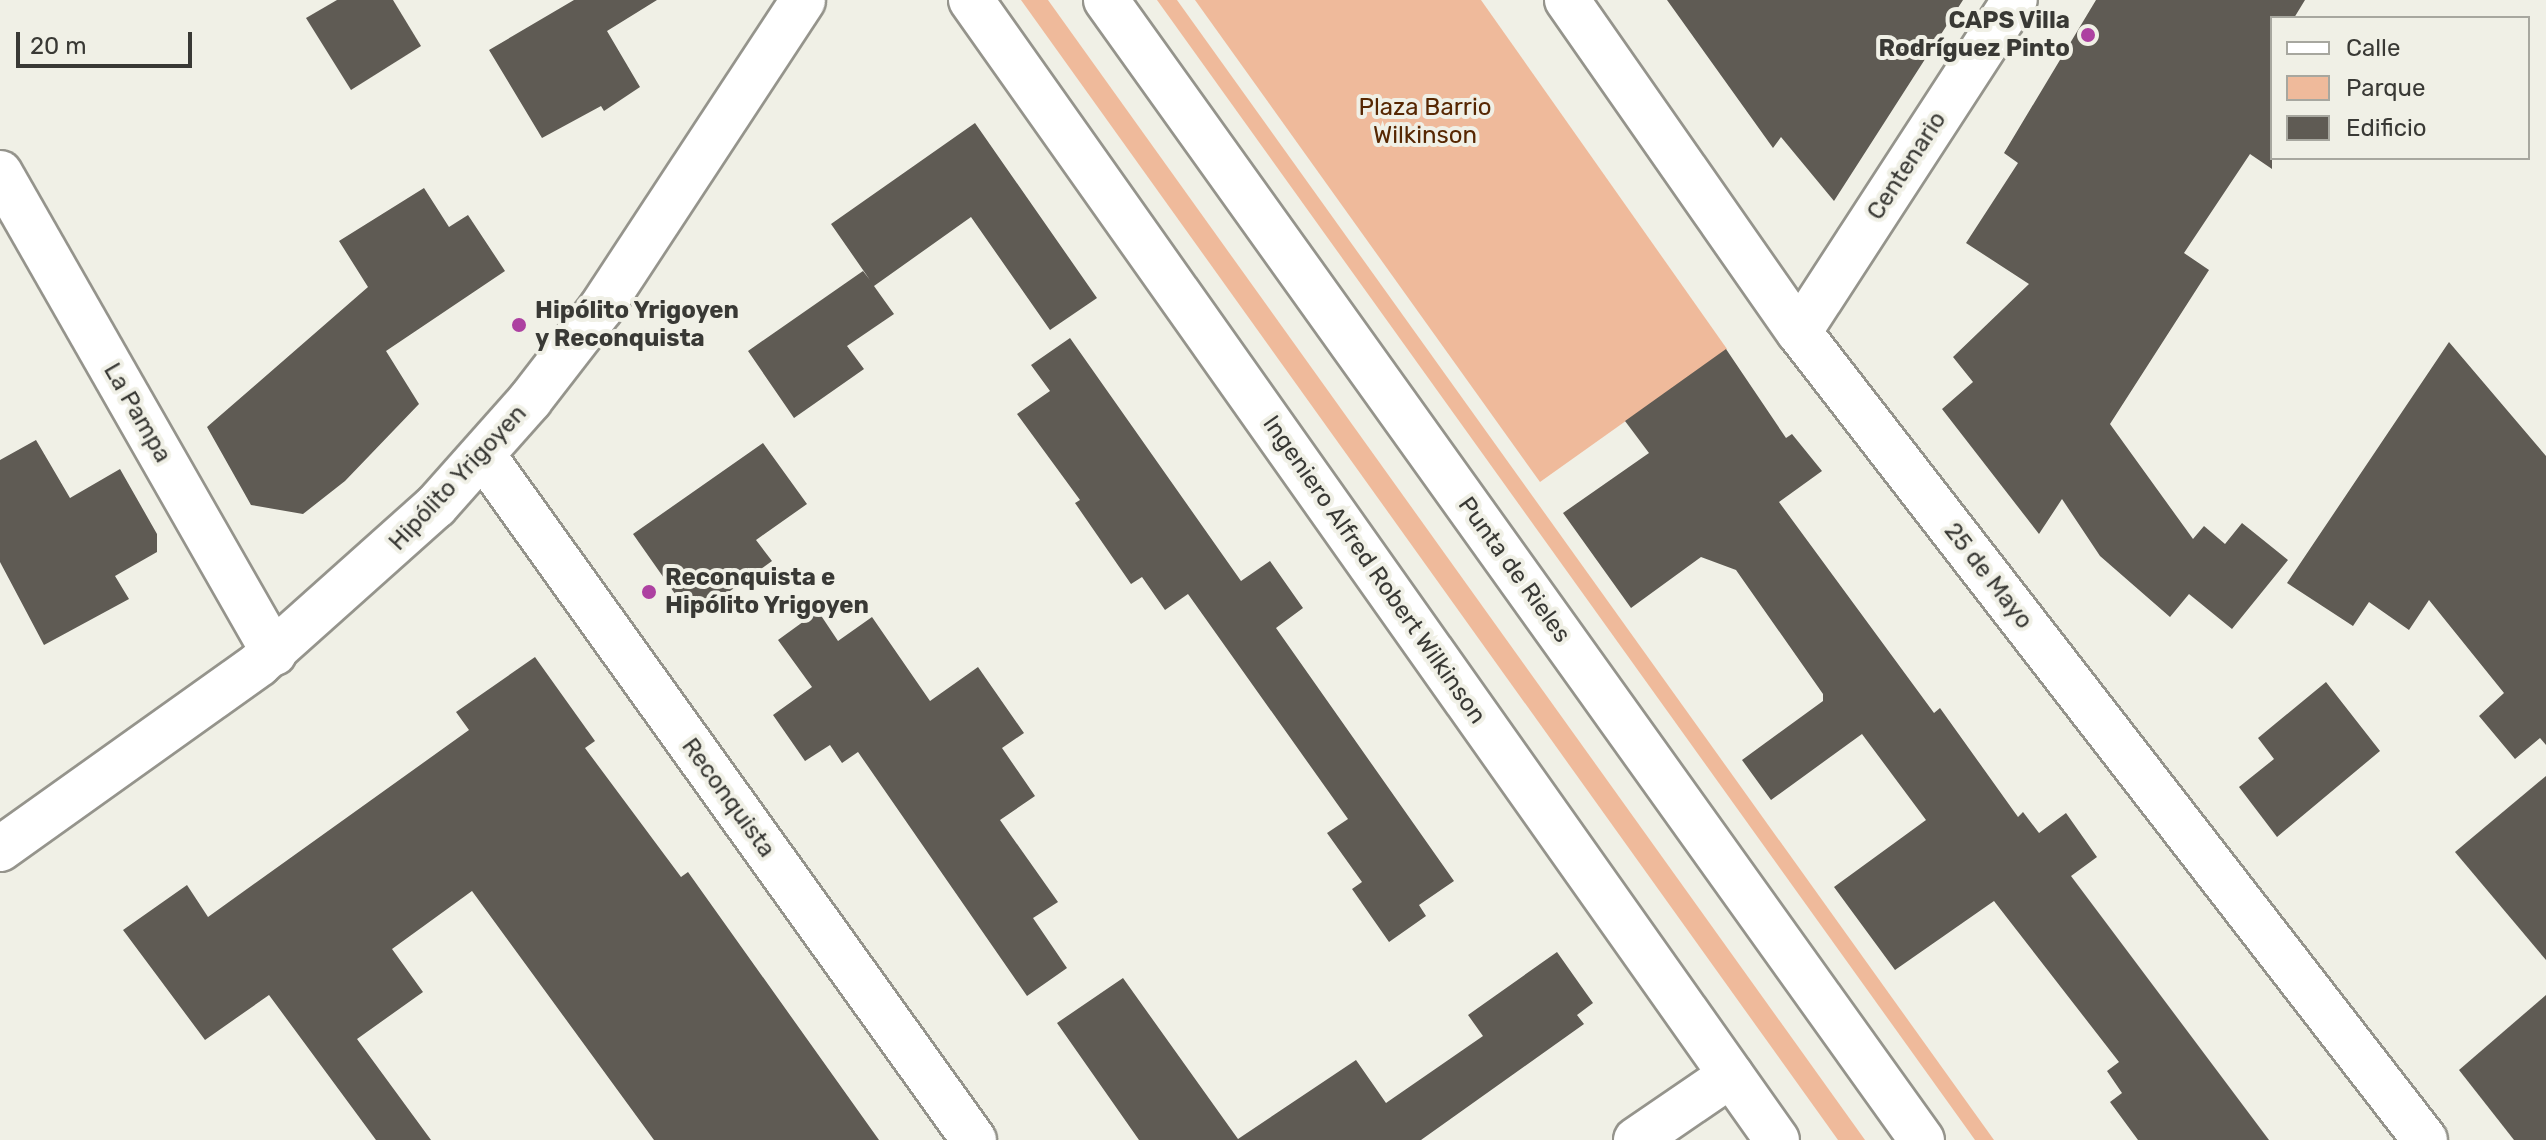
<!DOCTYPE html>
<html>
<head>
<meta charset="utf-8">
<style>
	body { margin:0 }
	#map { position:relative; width:2546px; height:1140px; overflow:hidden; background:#f0f0e6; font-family:Rubik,sans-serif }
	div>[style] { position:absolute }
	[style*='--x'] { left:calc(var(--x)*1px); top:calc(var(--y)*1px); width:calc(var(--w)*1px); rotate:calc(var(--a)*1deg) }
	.green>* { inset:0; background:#efba9b }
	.building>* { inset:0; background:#5f5b54 }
	.roads { filter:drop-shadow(2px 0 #95948c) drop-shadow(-2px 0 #95948c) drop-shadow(0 2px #95948c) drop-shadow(0 -2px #95948c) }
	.street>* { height:44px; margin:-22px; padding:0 22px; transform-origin:22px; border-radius:22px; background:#fff }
	.secondary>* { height:44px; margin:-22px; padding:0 22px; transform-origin:22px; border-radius:22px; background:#fff }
	.dots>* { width:22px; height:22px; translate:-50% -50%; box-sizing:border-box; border:4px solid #f0f0e6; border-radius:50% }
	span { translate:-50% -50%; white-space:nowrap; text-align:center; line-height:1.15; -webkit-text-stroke:8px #f0f0e6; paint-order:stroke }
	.poi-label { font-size:24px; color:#393935; font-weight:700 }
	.right { translate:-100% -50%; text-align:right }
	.left { translate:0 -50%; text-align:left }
	.park-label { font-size:24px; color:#562702 }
	.street-label { font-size:24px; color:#393935 }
	.legend { position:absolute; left:2270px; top:16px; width:260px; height:144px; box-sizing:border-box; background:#f0f0e6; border:2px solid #a7a79f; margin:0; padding:10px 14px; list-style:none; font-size:24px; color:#393935 }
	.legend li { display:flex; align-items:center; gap:16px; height:40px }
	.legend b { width:40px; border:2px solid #a7a79f }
	.scale { position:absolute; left:16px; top:32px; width:176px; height:36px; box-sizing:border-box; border:4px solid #393935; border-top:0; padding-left:10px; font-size:24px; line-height:28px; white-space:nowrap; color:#393935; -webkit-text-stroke:6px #f0f0e6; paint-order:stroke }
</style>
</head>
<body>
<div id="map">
	<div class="green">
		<i style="clip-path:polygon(1021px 0,1048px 0,1865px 1140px,1838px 1140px)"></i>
		<i style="clip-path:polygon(1157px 0,1177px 0,1994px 1140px,1975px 1140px)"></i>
		<i style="clip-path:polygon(1195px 0,1481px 0,1727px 349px,1540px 482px)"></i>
	</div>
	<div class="building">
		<i style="clip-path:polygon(337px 0,393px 0,421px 46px,351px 90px,306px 18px)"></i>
		<i style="clip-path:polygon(574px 0,657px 0,607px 31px,640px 87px,604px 111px,601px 106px,542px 138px,489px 50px)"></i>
		<i style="clip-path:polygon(1667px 0,1963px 0,1834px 201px,1781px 137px,1773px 148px)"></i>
		<i style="clip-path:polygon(2096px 0,2305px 0,2294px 18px,2272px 18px,2272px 169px,2250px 154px,2184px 253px,2209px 270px,2110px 424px,2193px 539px,2204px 526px,2225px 544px,2242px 523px,2288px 560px,2232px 629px,2189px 594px,2170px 617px,2100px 556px,2062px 499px,2039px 534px,1942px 409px,1973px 382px,1953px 357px,2029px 284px,1966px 243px,2018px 163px,2004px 153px)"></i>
		<i style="clip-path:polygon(975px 123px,1097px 298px,1050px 330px,971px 217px,874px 286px,894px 314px,847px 346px,864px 369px,794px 418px,748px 351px,863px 271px,870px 280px,831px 224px)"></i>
		<i style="clip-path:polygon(424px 188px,449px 227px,468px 215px,505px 271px,386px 351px,419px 404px,345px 481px,303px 514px,251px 505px,207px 427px,368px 287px,339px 241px)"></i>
		<i style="clip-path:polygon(1070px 338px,1241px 581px,1270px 561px,1303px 608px,1276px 628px,1454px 881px,1419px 905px,1426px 916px,1389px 942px,1352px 889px,1362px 882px,1327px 833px,1348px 819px,1188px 594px,1165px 610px,1142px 577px,1131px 584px,1075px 503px,1080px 500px,1017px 414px,1050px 391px,1031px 365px)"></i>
		<i style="clip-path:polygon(2449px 342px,2546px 456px,2546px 745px,2540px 738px,2515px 759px,2479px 716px,2504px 693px,2429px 600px,2409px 630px,2369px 602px,2353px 626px,2287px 583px)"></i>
		<i style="clip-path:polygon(1726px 349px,1786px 438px,1792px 434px,1822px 471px,1779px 502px,1934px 713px,1940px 708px,2018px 817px,2023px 812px,2039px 833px,2066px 813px,2097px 857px,2071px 876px,2269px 1140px,2138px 1140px,2110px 1102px,2122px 1093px,2107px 1071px,2119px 1062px,1994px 901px,1895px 970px,1834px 887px,1926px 820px,1862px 734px,1771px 800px,1742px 760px,1823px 701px,1823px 694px,1736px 570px,1701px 557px,1631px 608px,1563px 513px,1649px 453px,1625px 421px)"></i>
		<i style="clip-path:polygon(36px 440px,70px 498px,120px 469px,157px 534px,157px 552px,115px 576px,129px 599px,44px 645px,0 562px,0 460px)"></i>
		<i style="clip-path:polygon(763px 443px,807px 504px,756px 540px,772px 561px,692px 618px,633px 534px)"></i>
		<i style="clip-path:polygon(818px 611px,838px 641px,872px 617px,930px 701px,978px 667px,1024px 733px,1002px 748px,1035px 796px,1000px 820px,1058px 902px,1033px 918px,1067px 968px,1027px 996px,858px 752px,842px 763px,830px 745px,805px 761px,773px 715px,812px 687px,778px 640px)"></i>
		<i style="clip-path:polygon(535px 657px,595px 741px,585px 748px,681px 877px,688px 872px,879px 1140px,654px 1140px,472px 891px,392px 949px,423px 992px,357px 1039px,431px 1140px,376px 1140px,269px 995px,205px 1040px,123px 930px,187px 885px,208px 917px,469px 730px,456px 712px)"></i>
		<i style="clip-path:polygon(2326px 682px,2380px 751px,2277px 837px,2239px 787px,2274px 759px,2258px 738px)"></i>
		<i style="clip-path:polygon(2546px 776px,2546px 960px,2455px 852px)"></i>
		<i style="clip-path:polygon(1557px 952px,1593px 1003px,1577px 1015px,1584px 1024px,1421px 1140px,1139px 1140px,1057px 1023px,1123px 978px,1238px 1139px,1356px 1060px,1386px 1103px,1483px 1036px,1468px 1015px)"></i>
		<i style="clip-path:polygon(2546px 995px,2546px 1140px,2514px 1140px,2459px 1070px)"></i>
	</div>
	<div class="roads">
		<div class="street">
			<i style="--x:971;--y:0;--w:1396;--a:54.74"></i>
			<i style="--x:1567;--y:0;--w:405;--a:55.1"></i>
			<i style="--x:1799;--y:332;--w:1022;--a:52.23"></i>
			<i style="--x:0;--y:173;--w:553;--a:60.28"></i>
			<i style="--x:1799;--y:332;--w:396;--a:-57"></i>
			<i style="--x:483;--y:455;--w:843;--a:54.37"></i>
			<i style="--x:1636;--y:1140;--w:115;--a:-34.4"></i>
		</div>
		<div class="secondary">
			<i style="--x:1106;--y:0;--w:1402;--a:54.41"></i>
			<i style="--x:0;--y:849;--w:318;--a:-35.5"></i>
			<i style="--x:259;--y:664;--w:237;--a:-41.8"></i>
			<i style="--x:436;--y:506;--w:142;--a:-48.4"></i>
			<i style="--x:530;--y:400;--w:116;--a:-52.3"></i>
			<i style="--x:601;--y:308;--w:368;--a:-56.7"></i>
		</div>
	</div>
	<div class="dots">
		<i style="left:2088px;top:35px;background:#ad41a1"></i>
		<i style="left:519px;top:325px;background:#ad41a1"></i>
		<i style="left:649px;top:592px;background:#ad41a1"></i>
	</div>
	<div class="poi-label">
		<span class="right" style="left:2070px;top:35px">CAPS Villa<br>Rodríguez Pinto</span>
		<span class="left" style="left:535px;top:325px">Hipólito Yrigoyen<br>y Reconquista</span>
		<span class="left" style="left:665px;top:592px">Reconquista e<br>Hipólito Yrigoyen</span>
	</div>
	<div class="park-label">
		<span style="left:1425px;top:122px">Plaza Barrio<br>Wilkinson</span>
	</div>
	<div class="street-label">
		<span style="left:1907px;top:166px;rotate:-57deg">Centenario</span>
		<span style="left:137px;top:413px;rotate:60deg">La Pampa</span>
		<span style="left:458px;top:478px;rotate:-47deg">Hipólito Yrigoyen</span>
		<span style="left:1374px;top:570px;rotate:55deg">Ingeniero Alfred Robert Wilkinson</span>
		<span style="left:1514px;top:570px;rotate:54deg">Punta de Rieles</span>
		<span style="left:1988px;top:576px;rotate:52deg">25 de Mayo</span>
		<span style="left:728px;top:798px;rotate:54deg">Reconquista</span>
	</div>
	<ul class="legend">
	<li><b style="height:10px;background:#fff"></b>Calle</li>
	<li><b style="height:22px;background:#efba9b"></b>Parque</li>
	<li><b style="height:22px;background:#5f5b54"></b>Edificio</li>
	</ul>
	<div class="scale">20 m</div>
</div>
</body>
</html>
